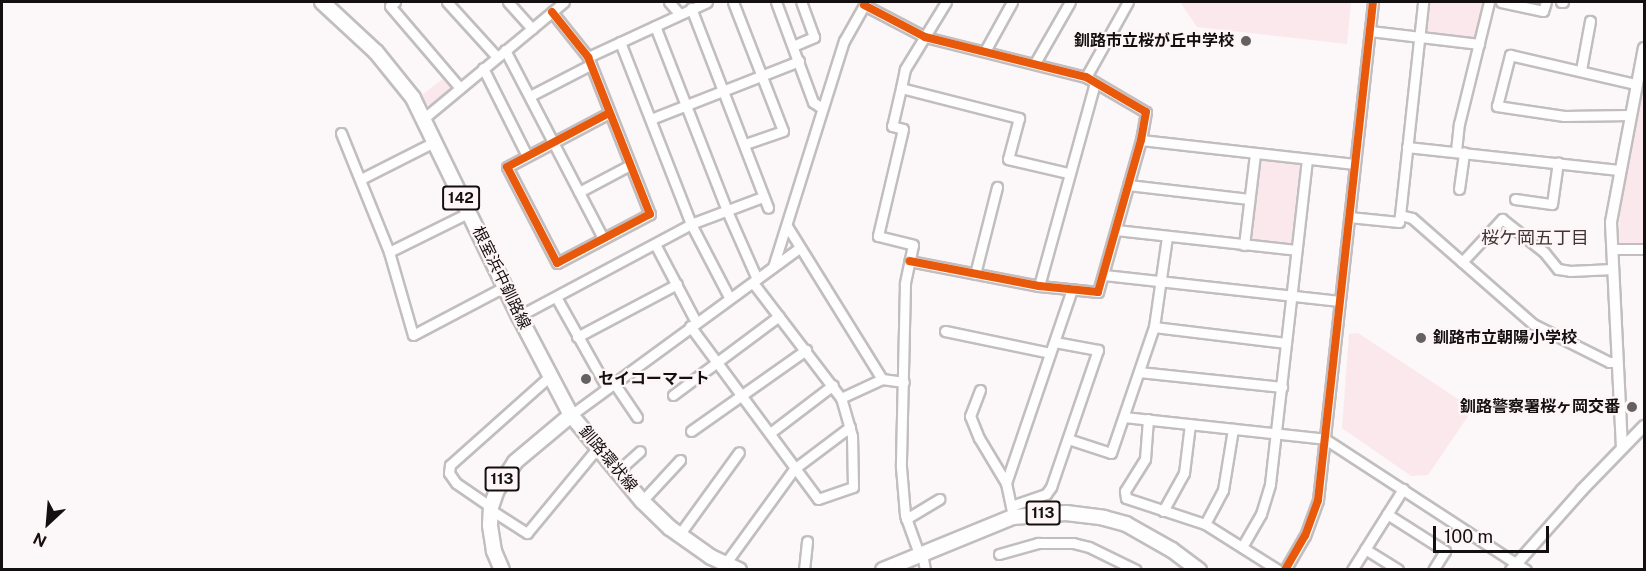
<!DOCTYPE html>
<html>
<head>
<meta charset="utf-8">
<style>
	body { margin:0 }
	#map { position:relative; width:1646px; height:571px; overflow:hidden; background:#fcf7f8; font-family:"Public Sans","Noto Sans JP",sans-serif }
	div>[style] { position:absolute }
	[style*='--x'] { left:calc(var(--x)*1px); top:calc(var(--y)*1px); width:calc(var(--w)*1px); rotate:calc(var(--a)*1deg) }
	.green>* { inset:0; background:#fbe8ec }
	.roads { filter:drop-shadow(2px 0 #c2bebf) drop-shadow(-2px 0 #c2bebf) drop-shadow(0 2px #c2bebf) drop-shadow(0 -2px #c2bebf) }
	.minor>* { height:9px; margin:-4.5px; padding:0 4.5px; transform-origin:4.5px; border-radius:4.5px; background:#fffefe }
	.tertiary>* { height:10px; margin:-5px; padding:0 5px; transform-origin:5px; border-radius:5px; background:#fffefe }
	.primary>* { height:14px; margin:-7px; padding:0 7px; transform-origin:7px; border-radius:7px; background:#fffefe }
	.cycleway>* { height:8px; margin:-4px; padding:0 4px; transform-origin:4px; border-radius:4px; background:#e8590c }
	.dots>* { width:16px; height:16px; translate:-50% -50%; box-sizing:border-box; border:3px solid #fef5f7; border-radius:50% }
	span { translate:-50% -50%; white-space:nowrap; text-align:center; line-height:1.15; -webkit-text-stroke:4.5px #fef5f7; paint-order:stroke }
	.shield-label span { padding:2px 4px; background:#fef5f7; border:2px solid; border-radius:4px; -webkit-text-stroke-width:0 }
	.shield-label { font-size:15px; color:#140f10; font-weight:700 }
	.poi-label { font-size:16px; color:#140f10; font-weight:700 }
	.right { translate:-100% -50%; text-align:right }
	.left { translate:0 -50%; text-align:left }
	.street-label { font-size:16px; color:#140f10 }
	.neighbourhood-label { font-size:18px; color:#403436 }
	.frame { position:absolute; inset:0; border:3px solid #140f10; pointer-events:none }
	.north { position:absolute; left:18px; top:493px; width:60px; height:60px; -webkit-text-stroke:4px #fef5f7; paint-order:stroke; rotate:206deg; font-size:16px; font-weight:700; line-height:24px; text-align:center; color:#140f10 }
	.north::after { content:''; display:block; margin:auto; width:21px; height:27px; background:#140f10; clip-path:polygon(50% 0,100% 100%,50% 72%,0 100%) }
	.scale { position:absolute; left:1433px; top:526px; width:116px; height:27px; box-sizing:border-box; border:3px solid #140f10; border-top:0; padding-left:8px; font-size:18px; line-height:21px; white-space:nowrap; color:#140f10; -webkit-text-stroke:4px #fef5f7; paint-order:stroke }
</style>
</head>
<body>
<div id="map">
	<div class="green">
		<i style="clip-path:polygon(1180px 2px,1351px 2px,1347px 44px,1197px 27px)"></i>
		<i style="clip-path:polygon(1428px 2px,1484px 2px,1476px 39px,1429px 34px,1424px 30px)"></i>
		<i style="clip-path:polygon(445px 77px,452px 84px,452px 91px,432px 106px,427px 104px,422px 95px)"></i>
		<i style="clip-path:polygon(1644px 82px,1644px 244px,1619px 244px,1620px 200px)"></i>
		<i style="clip-path:polygon(1259px 160px,1300px 165px,1291px 245px,1250px 241px)"></i>
		<i style="clip-path:polygon(1358px 333px,1473px 409px,1428px 475px,1411px 476px,1342px 428px,1349px 334px)"></i>
	</div>
	<div class="roads">
		<div class="minor">
			<i style="--x:395;--y:2;--w:6;--a:141"></i>
			<i style="--x:390;--y:6;--w:108;--a:49.5"></i>
			<i style="--x:447;--y:2;--w:74;--a:47.7"></i>
			<i style="--x:508;--y:2;--w:36;--a:48"></i>
			<i style="--x:669;--y:2;--w:15;--a:48"></i>
			<i style="--x:733;--y:2;--w:138;--a:68.8"></i>
			<i style="--x:783;--y:131;--w:40;--a:161.1"></i>
			<i style="--x:776;--y:2;--w:107;--a:69.7"></i>
			<i style="--x:813;--y:102;--w:11;--a:34"></i>
			<i style="--x:946;--y:2;--w:79;--a:121.5"></i>
			<i style="--x:905;--y:69;--w:19;--a:102"></i>
			<i style="--x:901;--y:88;--w:122;--a:14.3"></i>
			<i style="--x:1019;--y:118;--w:42;--a:105"></i>
			<i style="--x:1008;--y:159;--w:62;--a:13.1"></i>
			<i style="--x:1501;--y:2;--w:43;--a:12.1"></i>
			<i style="--x:1543;--y:11;--w:9;--a:-72"></i>
			<i style="--x:1561;--y:2;--w:2;--a:0"></i>
			<i style="--x:864;--y:5;--w:69;--a:27.7"></i>
			<i style="--x:925;--y:37;--w:166;--a:14"></i>
			<i style="--x:1086;--y:77;--w:69;--a:30.3"></i>
			<i style="--x:1146;--y:112;--w:28;--a:100"></i>
			<i style="--x:1141;--y:140;--w:158;--a:105.8"></i>
			<i style="--x:1098;--y:292;--w:59;--a:-174.2"></i>
			<i style="--x:1039;--y:286;--w:132;--a:-169.1"></i>
			<i style="--x:691;--y:8;--w:214;--a:68.9"></i>
			<i style="--x:552;--y:12;--w:58;--a:51.3"></i>
			<i style="--x:588;--y:57;--w:169;--a:68.5"></i>
			<i style="--x:650;--y:214;--w:105;--a:152.2"></i>
			<i style="--x:557;--y:263;--w:108;--a:-117.5"></i>
			<i style="--x:507;--y:167;--w:115;--a:-27.9"></i>
			<i style="--x:655;--y:26;--w:199;--a:68.7"></i>
			<i style="--x:727;--y:211;--w:74;--a:66.2"></i>
			<i style="--x:1370;--y:31;--w:110;--a:6.8"></i>
			<i style="--x:620;--y:42;--w:195;--a:68.7"></i>
			<i style="--x:691;--y:224;--w:82;--a:62.5"></i>
			<i style="--x:793;--y:46;--w:23;--a:-23"></i>
			<i style="--x:814;--y:37;--w:37;--a:-110"></i>
			<i style="--x:505;--y:50;--w:212;--a:62.5"></i>
			<i style="--x:985;--y:51;--w:56;--a:-61.1"></i>
			<i style="--x:588;--y:57;--w:131;--a:-24.8"></i>
			<i style="--x:1035;--y:63;--w:70;--a:-60.2"></i>
			<i style="--x:483;--y:68;--w:98;--a:63.4"></i>
			<i style="--x:1581;--y:70;--w:50;--a:-79.6"></i>
			<i style="--x:1086;--y:77;--w:86;--a:-60.8"></i>
			<i style="--x:901;--y:88;--w:39;--a:103"></i>
			<i style="--x:892;--y:126;--w:11;--a:15"></i>
			<i style="--x:903;--y:129;--w:110;--a:103.2"></i>
			<i style="--x:878;--y:236;--w:36;--a:14"></i>
			<i style="--x:913;--y:245;--w:40;--a:102"></i>
			<i style="--x:905;--y:284;--w:183;--a:91.3"></i>
			<i style="--x:901;--y:467;--w:48;--a:85.2"></i>
			<i style="--x:905;--y:515;--w:41;--a:70.3"></i>
			<i style="--x:530;--y:96;--w:68;--a:-27.3"></i>
			<i style="--x:1630;--y:115;--w:66;--a:179.1"></i>
			<i style="--x:1564;--y:116;--w:68;--a:-171.5"></i>
			<i style="--x:1497;--y:106;--w:53;--a:-75.7"></i>
			<i style="--x:1510;--y:55;--w:129;--a:13"></i>
			<i style="--x:423;--y:119;--w:183;--a:-39.7"></i>
			<i style="--x:651;--y:119;--w:159;--a:-21.4"></i>
			<i style="--x:341;--y:133;--w:128;--a:68"></i>
			<i style="--x:389;--y:252;--w:86;--a:73.9"></i>
			<i style="--x:413;--y:335;--w:103;--a:-27.8"></i>
			<i style="--x:1141;--y:140;--w:215;--a:6.4"></i>
			<i style="--x:1407;--y:147;--w:213;--a:6.2"></i>
			<i style="--x:1456;--y:151;--w:27;--a:-84"></i>
			<i style="--x:1459;--y:124;--w:126;--a:-76.2"></i>
			<i style="--x:361;--y:179;--w:82;--a:-26.9"></i>
			<i style="--x:1128;--y:185;--w:122;--a:6.6"></i>
			<i style="--x:1459;--y:189;--w:37;--a:-82"></i>
			<i style="--x:579;--y:192;--w:58;--a:-27.9"></i>
			<i style="--x:1515;--y:199;--w:37;--a:8"></i>
			<i style="--x:1552;--y:204;--w:42;--a:-81.9"></i>
			<i style="--x:1400;--y:215;--w:214;--a:-83.8"></i>
			<i style="--x:1349;--y:217;--w:50;--a:5.7"></i>
			<i style="--x:1399;--y:222;--w:7;--a:-82"></i>
			<i style="--x:1400;--y:215;--w:12;--a:14"></i>
			<i style="--x:1412;--y:218;--w:161;--a:41.2"></i>
			<i style="--x:1533;--y:324;--w:85;--a:26.6"></i>
			<i style="--x:1609;--y:362;--w:8;--a:0"></i>
			<i style="--x:787;--y:226;--w:180;--a:58.2"></i>
			<i style="--x:1116;--y:230;--w:181;--a:6.3"></i>
			<i style="--x:655;--y:244;--w:88;--a:62.3"></i>
			<i style="--x:1244;--y:245;--w:92;--a:-83.1"></i>
			<i style="--x:1612;--y:249;--w:32;--a:0"></i>
			<i style="--x:389;--y:252;--w:88;--a:-26.3"></i>
			<i style="--x:1462;--y:262;--w:59;--a:-47.1"></i>
			<i style="--x:1502;--y:219;--w:53;--a:38.2"></i>
			<i style="--x:1544;--y:252;--w:22;--a:51"></i>
			<i style="--x:1558;--y:269;--w:12;--a:9"></i>
			<i style="--x:1570;--y:271;--w:43;--a:-2.7"></i>
			<i style="--x:773;--y:267;--w:237;--a:-72.6"></i>
			<i style="--x:844;--y:41;--w:45;--a:-60.6"></i>
			<i style="--x:975;--y:274;--w:90;--a:-75.8"></i>
			<i style="--x:1104;--y:275;--w:237;--a:6.3"></i>
			<i style="--x:1039;--y:286;--w:211;--a:-74.6"></i>
			<i style="--x:556;--y:297;--w:104;--a:60.7"></i>
			<i style="--x:519;--y:316;--w:195;--a:-28.1"></i>
			<i style="--x:691;--y:224;--w:77;--a:-20.6"></i>
			<i style="--x:690;--y:326;--w:215;--a:53.5"></i>
			<i style="--x:818;--y:499;--w:37;--a:-19"></i>
			<i style="--x:853;--y:487;--w:51;--a:-91.1"></i>
			<i style="--x:852;--y:436;--w:40;--a:-106"></i>
			<i style="--x:841;--y:398;--w:145;--a:-127.4"></i>
			<i style="--x:1154;--y:327;--w:133;--a:6.9"></i>
			<i style="--x:945;--y:331;--w:107;--a:11.8"></i>
			<i style="--x:577;--y:337;--w:113;--a:-27.9"></i>
			<i style="--x:1139;--y:372;--w:144;--a:6"></i>
			<i style="--x:614;--y:383;--w:41;--a:55.9"></i>
			<i style="--x:980;--y:390;--w:28;--a:111"></i>
			<i style="--x:970;--y:416;--w:24;--a:68"></i>
			<i style="--x:979;--y:438;--w:52;--a:59"></i>
			<i style="--x:1006;--y:483;--w:29;--a:78"></i>
			<i style="--x:673;--y:395;--w:132;--a:-36.7"></i>
			<i style="--x:841;--y:398;--w:45;--a:-24.9"></i>
			<i style="--x:882;--y:379;--w:22;--a:8"></i>
			<i style="--x:571;--y:415;--w:283;--a:-36.2"></i>
			<i style="--x:1124;--y:417;--w:202;--a:6.2"></i>
			<i style="--x:1325;--y:439;--w:240;--a:33.1"></i>
			<i style="--x:1148;--y:419;--w:40;--a:94.3"></i>
			<i style="--x:1145;--y:459;--w:38;--a:122"></i>
			<i style="--x:1125;--y:491;--w:7;--a:82"></i>
			<i style="--x:1126;--y:498;--w:83;--a:18.2"></i>
			<i style="--x:1205;--y:524;--w:86;--a:32.2"></i>
			<i style="--x:691;--y:431;--w:141;--a:-35.2"></i>
			<i style="--x:770;--y:433;--w:79;--a:-37.3"></i>
			<i style="--x:1068;--y:439;--w:45;--a:18"></i>
			<i style="--x:1111;--y:453;--w:133;--a:-71.2"></i>
			<i style="--x:1154;--y:327;--w:91;--a:-81.8"></i>
			<i style="--x:619;--y:470;--w:28;--a:-42"></i>
			<i style="--x:1006;--y:483;--w:205;--a:-71.2"></i>
			<i style="--x:642;--y:501;--w:56;--a:-47.2"></i>
			<i style="--x:1011;--y:506;--w:37;--a:-19"></i>
			<i style="--x:1046;--y:494;--w:9;--a:-54"></i>
			<i style="--x:1051;--y:487;--w:145;--a:-71.1"></i>
			<i style="--x:1098;--y:350;--w:44;--a:-169.5"></i>
			<i style="--x:491;--y:507;--w:42;--a:-145.6"></i>
			<i style="--x:456;--y:483;--w:12;--a:-125"></i>
			<i style="--x:449;--y:473;--w:8;--a:-83"></i>
			<i style="--x:450;--y:465;--w:134;--a:-41.7"></i>
			<i style="--x:491;--y:510;--w:43;--a:32.6"></i>
			<i style="--x:527;--y:533;--w:113;--a:-50.4"></i>
			<i style="--x:1163;--y:511;--w:43;--a:-61.1"></i>
			<i style="--x:1184;--y:473;--w:49;--a:-83"></i>
			<i style="--x:1387;--y:514;--w:69;--a:32.5"></i>
			<i style="--x:1445;--y:551;--w:22;--a:122"></i>
			<i style="--x:906;--y:519;--w:39;--a:-31"></i>
			<i style="--x:1205;--y:524;--w:38;--a:-62"></i>
			<i style="--x:1223;--y:490;--w:62;--a:-80.7"></i>
			<i style="--x:679;--y:535;--w:102;--a:-54.1"></i>
			<i style="--x:1242;--y:547;--w:38;--a:-60"></i>
			<i style="--x:1261;--y:514;--w:31;--a:-73"></i>
			<i style="--x:1270;--y:484;--w:327;--a:-83.5"></i>
			<i style="--x:1365;--y:549;--w:39;--a:32"></i>
			<i style="--x:922;--y:553;--w:17;--a:80"></i>
			<i style="--x:999;--y:554;--w:41;--a:-15.8"></i>
			<i style="--x:1038;--y:543;--w:35;--a:0"></i>
			<i style="--x:1073;--y:543;--w:16;--a:14"></i>
			<i style="--x:1089;--y:547;--w:52;--a:26.1"></i>
			<i style="--x:725;--y:564;--w:117;--a:-54"></i>
			<i style="--x:794;--y:469;--w:70;--a:-36.9"></i>
			<i style="--x:804;--y:570;--w:29;--a:-84"></i>
			<i style="--x:1285;--y:570;--w:39;--a:-60"></i>
			<i style="--x:1305;--y:536;--w:38;--a:-70"></i>
			<i style="--x:1318;--y:500;--w:501;--a:-83.7"></i>
			<i style="--x:1352;--y:570;--w:96;--a:-57.8"></i>
		</div>
		<div class="tertiary">
			<i style="--x:1622;--y:448;--w:226;--a:-92.8"></i>
			<i style="--x:1611;--y:222;--w:177;--a:-79.3"></i>
			<i style="--x:1511;--y:570;--w:107;--a:-48.4"></i>
			<i style="--x:1582;--y:490;--w:89;--a:-45.9"></i>
		</div>
		<div class="primary">
			<i style="--x:322;--y:2;--w:74;--a:42.8"></i>
			<i style="--x:376;--y:52;--w:59;--a:51.2"></i>
			<i style="--x:413;--y:98;--w:242;--a:64.1"></i>
			<i style="--x:519;--y:316;--w:112;--a:62.3"></i>
			<i style="--x:571;--y:415;--w:112;--a:50.5"></i>
			<i style="--x:642;--y:501;--w:39;--a:44"></i>
			<i style="--x:670;--y:528;--w:50;--a:35.3"></i>
			<i style="--x:711;--y:557;--w:31;--a:25"></i>
			<i style="--x:502;--y:570;--w:21;--a:-113"></i>
			<i style="--x:494;--y:551;--w:26;--a:-99"></i>
			<i style="--x:490;--y:525;--w:18;--a:-87"></i>
			<i style="--x:491;--y:507;--w:18;--a:-71"></i>
			<i style="--x:497;--y:490;--w:33;--a:-57"></i>
			<i style="--x:515;--y:462;--w:73;--a:-40"></i>
			<i style="--x:883;--y:570;--w:140;--a:-22.2"></i>
			<i style="--x:1013;--y:517;--w:53;--a:-4.3"></i>
			<i style="--x:1066;--y:513;--w:38;--a:7"></i>
			<i style="--x:1104;--y:518;--w:23;--a:15"></i>
			<i style="--x:1126;--y:524;--w:53;--a:29.5"></i>
			<i style="--x:1172;--y:550;--w:34;--a:37"></i>
		</div>
	</div>
	<div class="cycleway">
		<i style="--x:864;--y:5;--w:69;--a:27.7"></i>
		<i style="--x:925;--y:37;--w:166;--a:14"></i>
		<i style="--x:1086;--y:77;--w:69;--a:30.3"></i>
		<i style="--x:1146;--y:112;--w:28;--a:100"></i>
		<i style="--x:1141;--y:140;--w:158;--a:105.8"></i>
		<i style="--x:1098;--y:292;--w:59;--a:-174.2"></i>
		<i style="--x:1039;--y:286;--w:132;--a:-169.1"></i>
		<i style="--x:552;--y:12;--w:58;--a:51.3"></i>
		<i style="--x:588;--y:57;--w:169;--a:68.5"></i>
		<i style="--x:650;--y:214;--w:105;--a:152.2"></i>
		<i style="--x:557;--y:263;--w:108;--a:-117.5"></i>
		<i style="--x:507;--y:167;--w:115;--a:-27.9"></i>
		<i style="--x:1285;--y:570;--w:39;--a:-60"></i>
		<i style="--x:1305;--y:536;--w:38;--a:-70"></i>
		<i style="--x:1318;--y:500;--w:501;--a:-83.7"></i>
	</div>
	<div class="dots">
		<i style="left:1246px;top:41px;background:#656061"></i>
		<i style="left:1421px;top:338px;background:#656061"></i>
		<i style="left:586px;top:379px;background:#656061"></i>
		<i style="left:1632px;top:407px;background:#656061"></i>
	</div>
	<div class="shield-label">
		<span style="left:461px;top:198px">142</span>
		<span style="left:502px;top:479px">113</span>
		<span style="left:1043px;top:513px">113</span>
	</div>
	<div class="poi-label">
		<span class="right" style="left:1234px;top:41px">釧路市立桜が丘中学校</span>
		<span class="left" style="left:1433px;top:338px">釧路市立朝陽小学校</span>
		<span class="left" style="left:598px;top:379px">セイコーマート</span>
		<span class="right" style="left:1620px;top:407px">釧路警察署桜ヶ岡交番</span>
	</div>
	<div class="street-label">
		<span style="left:501px;top:278px;rotate:64deg">根室浜中釧路線</span>
		<span style="left:608px;top:459px;rotate:50deg">釧路環状線</span>
	</div>
	<div class="neighbourhood-label">
		<span style="left:1535px;top:238px">桜ケ岡五丁目</span>
	</div>
	<div class="frame"></div>
	<div class="north">N</div>
	<div class="scale">100 m</div>
</div>
</body>
</html>
